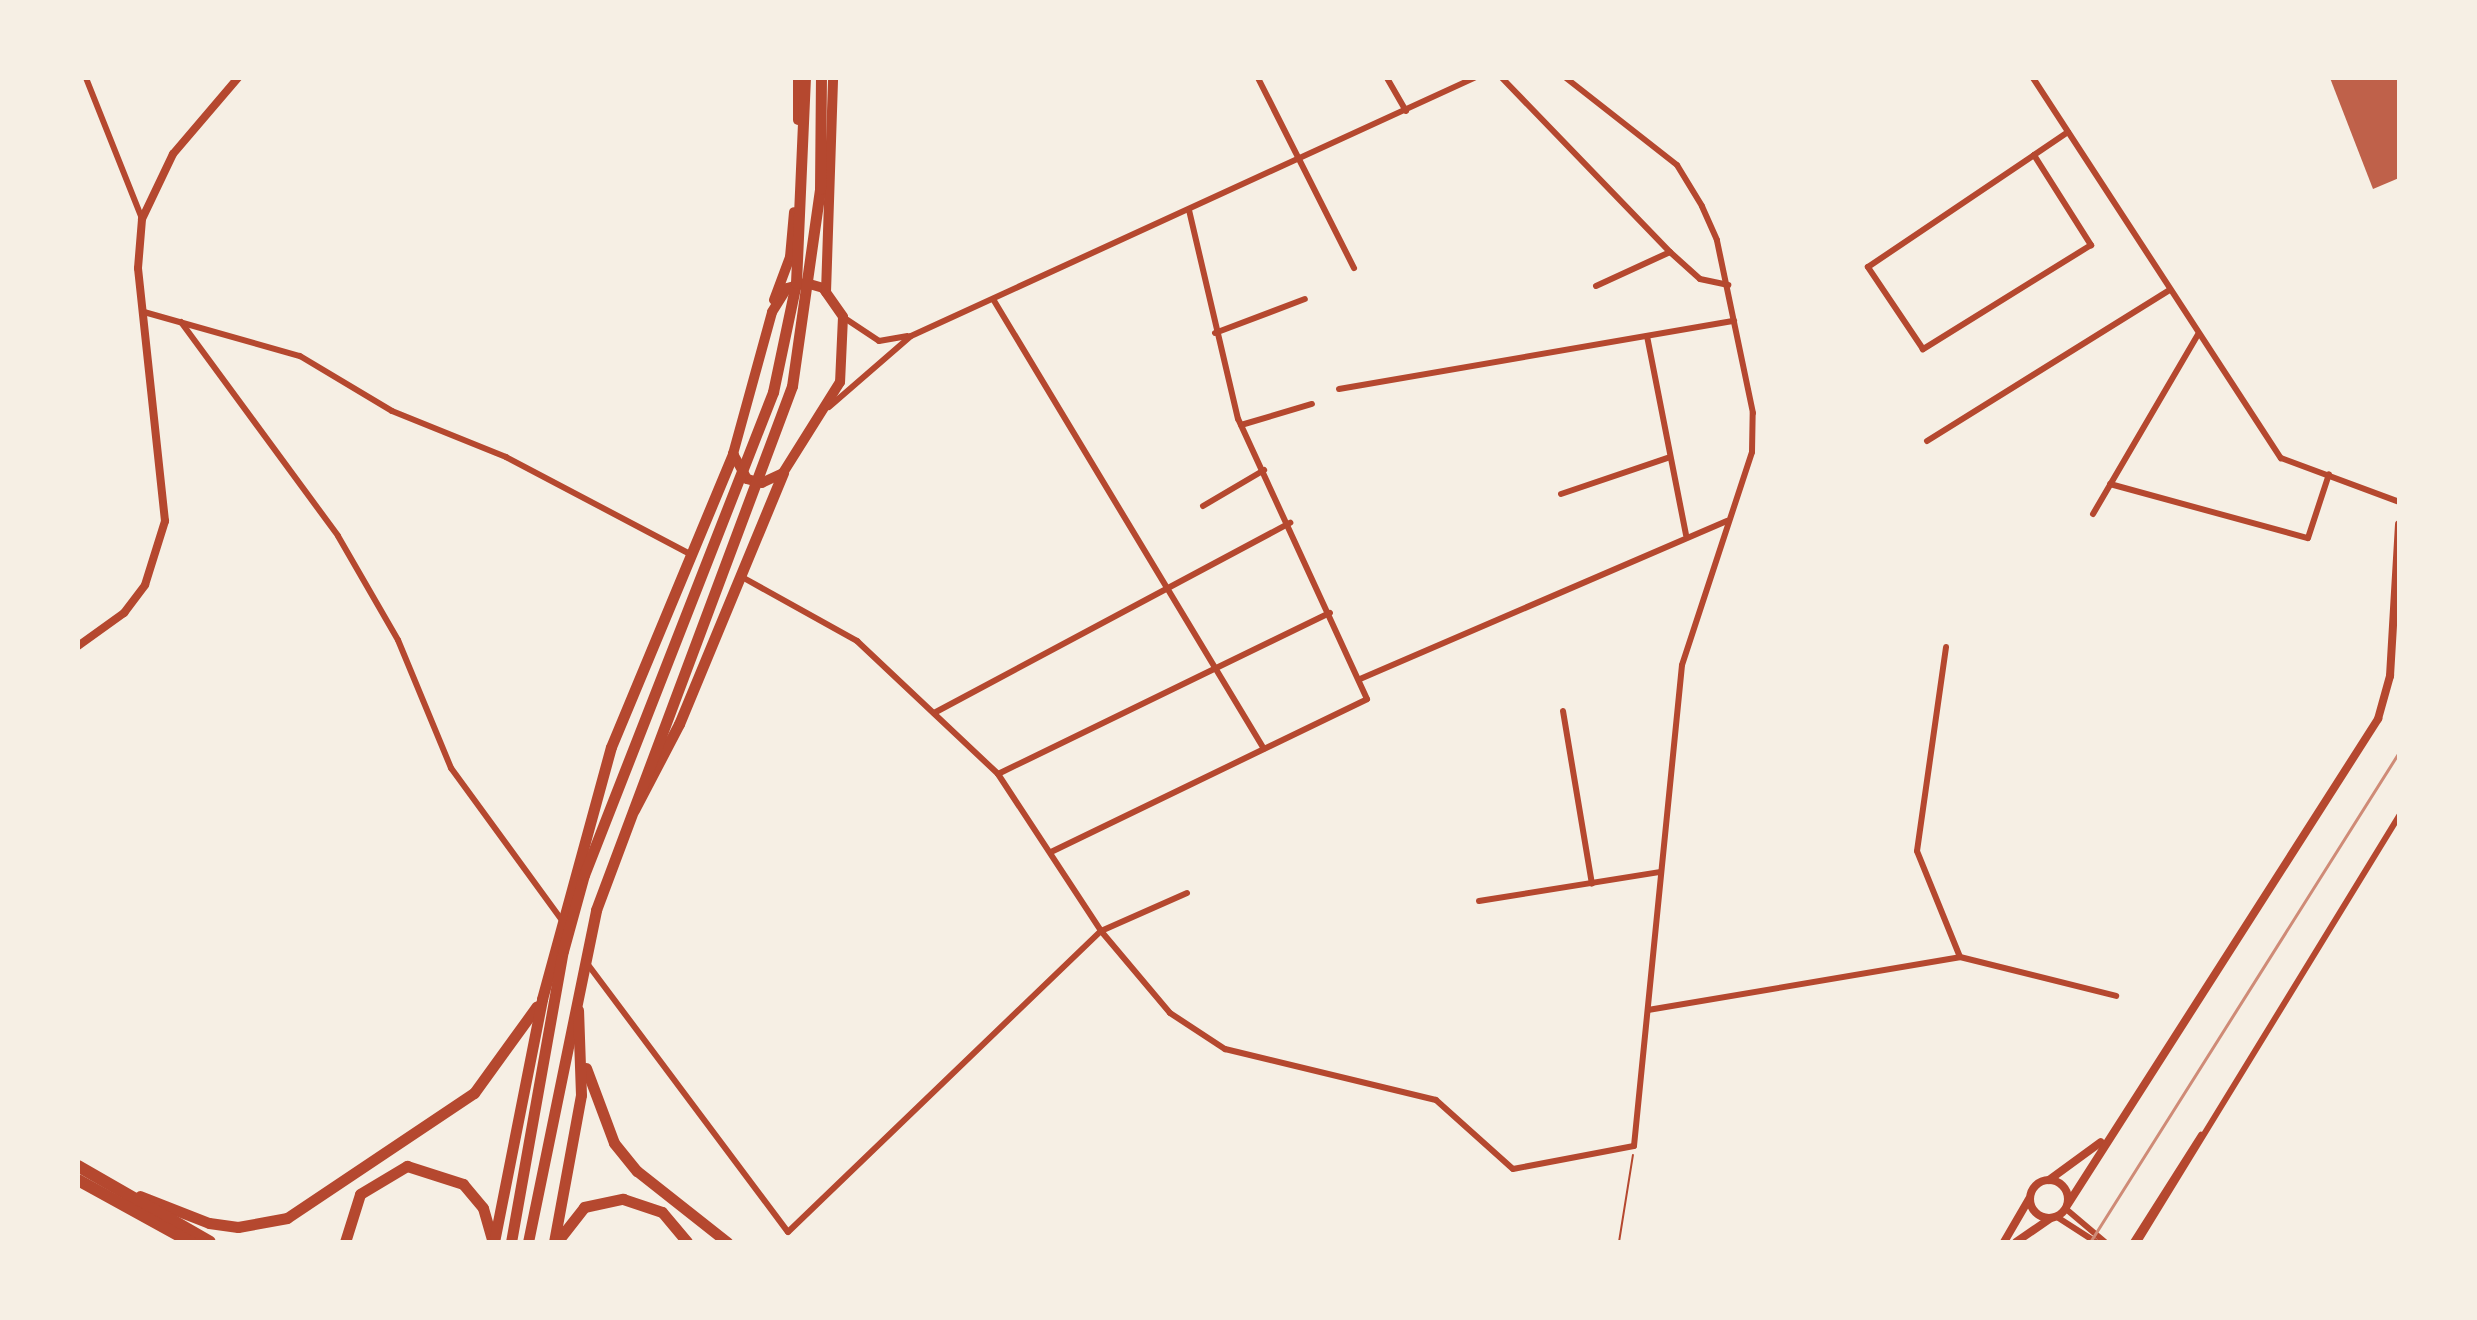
<!DOCTYPE html>
<html>
<head>
<meta charset="utf-8">
<style>
	body { margin:0 }
	#map { position:relative; width:2477px; height:1320px; overflow:hidden; background:#f6efe4; font-family:Raleway,sans-serif }
	div>[style] { position:absolute }
	[style*='--x'] { left:calc(var(--x)*1px); top:calc(var(--y)*1px); width:calc(var(--w)*1px); rotate:calc(var(--a)*1deg) }
	.building>* { inset:0; background:#bf614a }
	.path>* { height:2px; margin:-1px; padding:0 1px; transform-origin:1px; border-radius:1px; background:#b5482f }
	.minor>* { height:6px; margin:-3px; padding:0 3px; transform-origin:3px; border-radius:3px; background:#b5482f }
	.tertiary>* { height:8px; margin:-4px; padding:0 4px; transform-origin:4px; border-radius:4px; background:#b5482f }
	.tertiary>.ring { margin:-4px; padding:0; box-sizing:content-box; background:none; border:8px solid #b5482f; border-radius:50% }
	.primary>* { height:10px; margin:-5px; padding:0 5px; transform-origin:5px; border-radius:5px; background:#b5482f }
	.trunk>* { height:11px; margin:-5.5px; padding:0 5.5px; transform-origin:5.5px; border-radius:5.5px; background:#b5482f }
	.motorway>* { height:12px; margin:-6px; padding:0 6px; transform-origin:6px; border-radius:6px; background:#b5482f }
	.rail>* { height:3px; margin:-1.5px; padding:0 1.5px; transform-origin:1.5px; border-radius:1.5px; background:#cf8b77 }
	span { translate:-50% -50%; white-space:nowrap; text-align:center; line-height:1.15; -webkit-text-stroke:8px #f6efe4; paint-order:stroke }
	.frame { position:absolute; inset:0; border:80px solid #f6efe4; pointer-events:none }
</style>
</head>
<body>
<div id="map">
	<div class="building">
		<i style="clip-path:polygon(2330px 78px,2399px 78px,2399px 178px,2373px 189px)"></i>
	</div>
	<div class="path">
		<i style="--x:1619;--y:1242;--w:88;--a:-80.9"></i>
	</div>
	<div class="minor">
		<i style="--x:86;--y:78;--w:152;--a:68.3"></i>
		<i style="--x:1258;--y:78;--w:213;--a:63.2"></i>
		<i style="--x:1387;--y:78;--w:38;--a:60"></i>
		<i style="--x:1502;--y:78;--w:242;--a:46"></i>
		<i style="--x:1670;--y:252;--w:40;--a:42"></i>
		<i style="--x:1700;--y:279;--w:29;--a:12"></i>
		<i style="--x:2033;--y:78;--w:454;--a:56.9"></i>
		<i style="--x:2281;--y:458;--w:126;--a:20.4"></i>
		<i style="--x:2034;--y:155;--w:107;--a:57.7"></i>
		<i style="--x:2091;--y:245;--w:198;--a:148.2"></i>
		<i style="--x:1923;--y:349;--w:99;--a:-123.9"></i>
		<i style="--x:1868;--y:267;--w:200;--a:-34"></i>
		<i style="--x:2034;--y:155;--w:41;--a:-34.1"></i>
		<i style="--x:1596;--y:286;--w:81;--a:-24.7"></i>
		<i style="--x:993;--y:299;--w:525;--a:58.94"></i>
		<i style="--x:144;--y:312;--w:162;--a:15.8"></i>
		<i style="--x:300;--y:356;--w:107;--a:30.9"></i>
		<i style="--x:392;--y:411;--w:123;--a:22"></i>
		<i style="--x:506;--y:457;--w:208;--a:27.8"></i>
		<i style="--x:843;--y:317;--w:43;--a:33.7"></i>
		<i style="--x:879;--y:341;--w:29;--a:-10"></i>
		<i style="--x:181;--y:322;--w:265;--a:53.7"></i>
		<i style="--x:338;--y:536;--w:120;--a:60"></i>
		<i style="--x:398;--y:640;--w:139;--a:67.5"></i>
		<i style="--x:451;--y:768;--w:188;--a:53.9"></i>
		<i style="--x:1215;--y:333;--w:96;--a:-20.7"></i>
		<i style="--x:1647;--y:336;--w:203;--a:78.9"></i>
		<i style="--x:1339;--y:389;--w:401;--a:-9.8"></i>
		<i style="--x:829;--y:407;--w:108;--a:-40.9"></i>
		<i style="--x:911;--y:336;--w:619;--a:-24.62"></i>
		<i style="--x:1241;--y:425;--w:74;--a:-16.5"></i>
		<i style="--x:1927;--y:441;--w:286;--a:-31.9"></i>
		<i style="--x:2110;--y:484;--w:205;--a:15.3"></i>
		<i style="--x:2308;--y:538;--w:67;--a:-71.8"></i>
		<i style="--x:1561;--y:494;--w:115;--a:-18.7"></i>
		<i style="--x:1203;--y:506;--w:71;--a:-30.5"></i>
		<i style="--x:2093;--y:514;--w:208;--a:-59.7"></i>
		<i style="--x:742;--y:577;--w:132;--a:29.1"></i>
		<i style="--x:857;--y:641;--w:194;--a:43.3"></i>
		<i style="--x:998;--y:774;--w:188;--a:56.7"></i>
		<i style="--x:1101;--y:931;--w:107;--a:49.9"></i>
		<i style="--x:1170;--y:1013;--w:66;--a:33.2"></i>
		<i style="--x:1225;--y:1049;--w:217;--a:13.6"></i>
		<i style="--x:1436;--y:1100;--w:103;--a:41.9"></i>
		<i style="--x:1513;--y:1169;--w:123;--a:-10.8"></i>
		<i style="--x:1634;--y:1146;--w:483;--a:-84.3"></i>
		<i style="--x:1682;--y:665;--w:224;--a:-71.8"></i>
		<i style="--x:1752;--y:452;--w:39;--a:-89"></i>
		<i style="--x:1753;--y:413;--w:177;--a:-101.8"></i>
		<i style="--x:1717;--y:240;--w:37;--a:-114"></i>
		<i style="--x:1702;--y:206;--w:48;--a:-121.4"></i>
		<i style="--x:1677;--y:165;--w:141;--a:-141.9"></i>
		<i style="--x:1360;--y:679;--w:400;--a:-23.3"></i>
		<i style="--x:1563;--y:711;--w:175;--a:80.5"></i>
		<i style="--x:934;--y:713;--w:404;--a:-28.1"></i>
		<i style="--x:998;--y:774;--w:369;--a:-25.9"></i>
		<i style="--x:1051;--y:852;--w:351;--a:-25.8"></i>
		<i style="--x:1367;--y:699;--w:308;--a:-114.7"></i>
		<i style="--x:1238;--y:419;--w:215;--a:-103.2"></i>
		<i style="--x:1479;--y:901;--w:184;--a:-9.1"></i>
		<i style="--x:1960;--y:957;--w:161;--a:14"></i>
		<i style="--x:586;--y:962;--w:337;--a:53.2"></i>
		<i style="--x:788;--y:1232;--w:434;--a:-43.9"></i>
		<i style="--x:1101;--y:931;--w:94;--a:-23.8"></i>
		<i style="--x:1648;--y:1010;--w:316;--a:-9.6"></i>
		<i style="--x:1960;--y:957;--w:114;--a:-112.1"></i>
		<i style="--x:1917;--y:851;--w:206;--a:-81.9"></i>
		<i style="--x:2066;--y:1209;--w:51;--a:40.2"></i>
		<i style="--x:2057;--y:1217;--w:46;--a:32.7"></i>
		<i style="--x:2133;--y:1242;--w:127;--a:-57.6"></i>
		<i style="--x:2138;--y:1242;--w:500;--a:-58.5"></i>
	</div>
	<div class="tertiary">
		<i style="--x:78;--y:646;--w:57;--a:-35.7"></i>
		<i style="--x:124;--y:613;--w:35;--a:-53"></i>
		<i style="--x:145;--y:585;--w:67;--a:-72.6"></i>
		<i style="--x:165;--y:521;--w:254;--a:-96.1"></i>
		<i style="--x:138;--y:268;--w:49;--a:-85.3"></i>
		<i style="--x:142;--y:219;--w:72;--a:-64.5"></i>
		<i style="--x:173;--y:154;--w:100;--a:-49.5"></i>
		<i class="ring" style="left:2030px;top:1180px;width:30px;height:30px"></i>
		<i style="--x:2049;--y:1180;--w:64;--a:-36.2"></i>
		<i style="--x:2068;--y:1204;--w:576;--a:-57.41"></i>
		<i style="--x:2378;--y:719;--w:45;--a:-74.4"></i>
		<i style="--x:2390;--y:676;--w:152;--a:-86.6"></i>
		<i style="--x:2004;--y:1242;--w:50;--a:-59.8"></i>
		<i style="--x:2016;--y:1242;--w:42;--a:-34.4"></i>
	</div>
	<div class="primary">
		<i style="--x:798;--y:78;--w:42;--a:90"></i>
		<i style="--x:806;--y:283;--w:18;--a:16"></i>
		<i style="--x:823;--y:288;--w:35;--a:55"></i>
		<i style="--x:843;--y:317;--w:65;--a:92.6"></i>
		<i style="--x:840;--y:382;--w:107;--a:122.1"></i>
		<i style="--x:783;--y:473;--w:23;--a:155"></i>
		<i style="--x:762;--y:483;--w:16;--a:-165"></i>
		<i style="--x:747;--y:479;--w:29;--a:-119"></i>
		<i style="--x:733;--y:454;--w:147;--a:-74.6"></i>
		<i style="--x:772;--y:312;--w:28;--a:-58"></i>
		<i style="--x:787;--y:288;--w:20;--a:-15"></i>
		<i style="--x:826;--y:292;--w:214;--a:-88.1"></i>
		<i style="--x:774;--y:300;--w:46;--a:-69.6"></i>
		<i style="--x:790;--y:257;--w:45;--a:-84.9"></i>
	</div>
	<div class="trunk">
		<i style="--x:634;--y:810;--w:97;--a:-62.4"></i>
		<i style="--x:679;--y:724;--w:272;--a:-67.5"></i>
		<i style="--x:586;--y:1068;--w:80;--a:69.5"></i>
		<i style="--x:614;--y:1143;--w:36;--a:51"></i>
		<i style="--x:637;--y:1171;--w:115;--a:38.3"></i>
		<i style="--x:140;--y:1196;--w:74;--a:21.4"></i>
		<i style="--x:209;--y:1223;--w:29;--a:8"></i>
		<i style="--x:238;--y:1227;--w:50;--a:-10.4"></i>
		<i style="--x:287;--y:1218;--w:225;--a:-33.8"></i>
		<i style="--x:474;--y:1093;--w:107;--a:-54.1"></i>
		<i style="--x:560;--y:1238;--w:39;--a:-52"></i>
		<i style="--x:584;--y:1207;--w:40;--a:-12"></i>
		<i style="--x:623;--y:1199;--w:41;--a:18.4"></i>
		<i style="--x:662;--y:1212;--w:39;--a:50"></i>
		<i style="--x:345;--y:1242;--w:50;--a:-72.6"></i>
		<i style="--x:360;--y:1194;--w:55;--a:-30.8"></i>
		<i style="--x:407;--y:1166;--w:59;--a:17.8"></i>
		<i style="--x:463;--y:1184;--w:31;--a:50"></i>
		<i style="--x:483;--y:1208;--w:32;--a:74"></i>
		<i style="--x:494;--y:1242;--w:248;--a:-78.8"></i>
		<i style="--x:542;--y:999;--w:261;--a:-74.7"></i>
		<i style="--x:611;--y:747;--w:317;--a:-67.4"></i>
		<i style="--x:511;--y:1242;--w:296;--a:-79.9"></i>
		<i style="--x:563;--y:951;--w:79;--a:-74.6"></i>
		<i style="--x:584;--y:875;--w:519;--a:-68.63"></i>
		<i style="--x:773;--y:392;--w:111;--a:-78.1"></i>
		<i style="--x:796;--y:283;--w:205;--a:-87.5"></i>
		<i style="--x:528;--y:1242;--w:339;--a:-78.4"></i>
		<i style="--x:596;--y:910;--w:559;--a:-69.49"></i>
		<i style="--x:792;--y:386;--w:199;--a:-81.9"></i>
		<i style="--x:820;--y:189;--w:111;--a:-89.5"></i>
		<i style="--x:554;--y:1242;--w:149;--a:-79.6"></i>
		<i style="--x:581;--y:1095;--w:85;--a:-92"></i>
	</div>
	<div class="motorway">
		<i style="--x:78;--y:1166;--w:152;--a:29.9"></i>
		<i style="--x:78;--y:1180;--w:129;--a:28.8"></i>
	</div>
	<div class="rail">
		<i style="--x:2090;--y:1242;--w:579;--a:-57.76"></i>
	</div>
	<div class="frame"></div>
</div>
</body>
</html>
